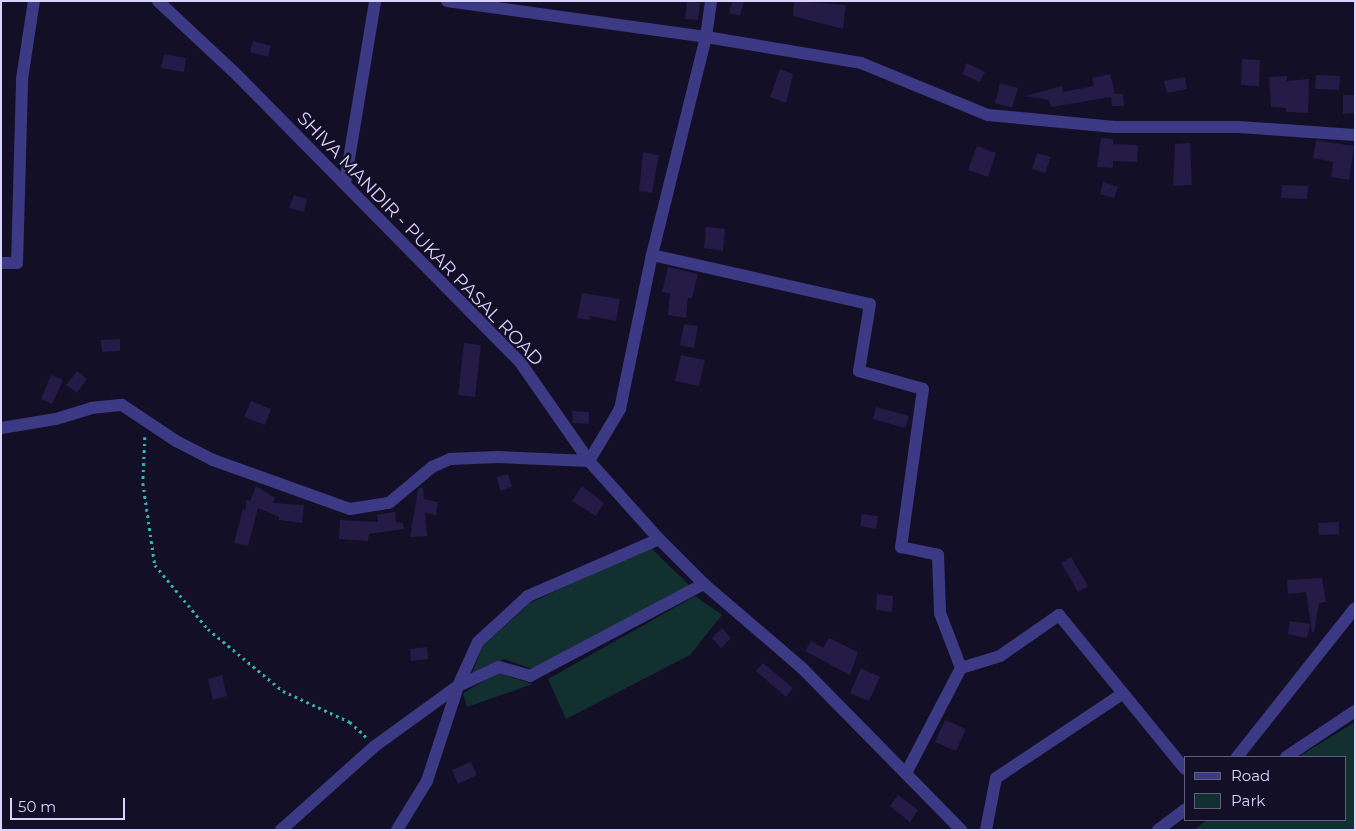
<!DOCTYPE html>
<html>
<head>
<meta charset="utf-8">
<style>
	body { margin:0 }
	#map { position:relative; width:1356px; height:831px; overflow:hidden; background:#130f26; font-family:Montserrat,sans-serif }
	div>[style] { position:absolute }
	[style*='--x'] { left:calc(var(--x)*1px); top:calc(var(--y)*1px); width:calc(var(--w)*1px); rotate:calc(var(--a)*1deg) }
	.green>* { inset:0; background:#12302f }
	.building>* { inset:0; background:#241b47 }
	.path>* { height:2.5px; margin-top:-1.25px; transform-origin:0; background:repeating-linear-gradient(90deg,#2fb8b0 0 2.5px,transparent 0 6.5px) }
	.street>* { height:12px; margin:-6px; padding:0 6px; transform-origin:6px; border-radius:6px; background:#3d3a85 }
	span { translate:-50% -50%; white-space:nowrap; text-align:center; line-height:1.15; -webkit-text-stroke:4.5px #130f26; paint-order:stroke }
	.street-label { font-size:18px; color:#d9d4ff }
	.frame { position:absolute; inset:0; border:2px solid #d9d4ff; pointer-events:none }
	.legend { position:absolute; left:1184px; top:756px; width:162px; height:65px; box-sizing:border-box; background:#130f26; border:1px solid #625e7d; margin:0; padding:6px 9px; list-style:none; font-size:15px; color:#d9d4ff }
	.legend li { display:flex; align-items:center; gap:10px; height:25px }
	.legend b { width:25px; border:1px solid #625e7d }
	.scale { position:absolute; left:10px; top:798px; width:115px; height:22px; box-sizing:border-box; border:2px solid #d9d4ff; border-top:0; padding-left:6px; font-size:15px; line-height:18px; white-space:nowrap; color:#d9d4ff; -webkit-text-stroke:4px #130f26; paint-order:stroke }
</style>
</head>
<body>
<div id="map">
	<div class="green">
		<i style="clip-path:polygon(650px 547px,690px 586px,533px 669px,504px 659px,472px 673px,483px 646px,530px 603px)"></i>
		<i style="clip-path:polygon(695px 596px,722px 615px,690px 655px,566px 719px,548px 679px)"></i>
		<i style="clip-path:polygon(498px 673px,533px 684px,467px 707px,463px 693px)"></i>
		<i style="clip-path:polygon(1355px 722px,1355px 830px,1194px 830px,1207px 820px,1345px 820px,1345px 757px,1298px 757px)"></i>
	</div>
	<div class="building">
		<i style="clip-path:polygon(687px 1px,700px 3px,698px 20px,685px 19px)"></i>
		<i style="clip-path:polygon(732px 1px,744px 1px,740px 16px,729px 13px)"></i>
		<i style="clip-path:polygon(794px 1px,846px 5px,843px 29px,793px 16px)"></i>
		<i style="clip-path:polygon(253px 41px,271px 46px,268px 57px,250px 52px)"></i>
		<i style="clip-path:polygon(164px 54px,186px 58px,184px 72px,161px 68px)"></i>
		<i style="clip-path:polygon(1242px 59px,1260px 60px,1259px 86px,1241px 85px)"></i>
		<i style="clip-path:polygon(967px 63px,985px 72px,980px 82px,962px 74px)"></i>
		<i style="clip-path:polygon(780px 69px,793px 74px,786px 103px,770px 97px)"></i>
		<i style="clip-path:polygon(1110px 74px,1115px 94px,1123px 94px,1124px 106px,1112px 106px,1111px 97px,1051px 107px,1049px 100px,1025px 96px,1062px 86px,1063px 92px,1094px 86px,1092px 78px)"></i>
		<i style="clip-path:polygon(1316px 75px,1340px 76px,1339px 90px,1315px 89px)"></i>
		<i style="clip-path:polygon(1287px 76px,1287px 81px,1309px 79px,1308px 113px,1286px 112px,1286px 108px,1271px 107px,1269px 77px)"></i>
		<i style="clip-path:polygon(1185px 77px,1187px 89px,1167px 93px,1164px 81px)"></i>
		<i style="clip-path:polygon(1000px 83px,1018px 88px,1012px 108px,995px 103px)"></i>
		<i style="clip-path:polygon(1343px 95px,1354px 95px,1355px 113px,1343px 114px)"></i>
		<i style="clip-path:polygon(1101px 138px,1113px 139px,1113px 144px,1138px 145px,1137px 162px,1113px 161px,1113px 168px,1097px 167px)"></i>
		<i style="clip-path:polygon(1316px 140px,1354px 146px,1349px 180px,1331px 177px,1333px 162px,1313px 158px)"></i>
		<i style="clip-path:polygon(1190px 143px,1192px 185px,1173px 186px,1175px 144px)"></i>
		<i style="clip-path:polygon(977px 146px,996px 153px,988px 177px,968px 170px)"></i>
		<i style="clip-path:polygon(643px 152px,659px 155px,652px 193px,639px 191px)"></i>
		<i style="clip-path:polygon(1037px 153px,1051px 157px,1045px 173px,1032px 169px)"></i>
		<i style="clip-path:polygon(1103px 182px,1118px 187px,1114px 198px,1100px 194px)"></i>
		<i style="clip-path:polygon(1282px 185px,1308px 186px,1307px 199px,1281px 198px)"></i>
		<i style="clip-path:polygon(294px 195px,307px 199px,304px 212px,289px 208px)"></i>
		<i style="clip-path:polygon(706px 227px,725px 229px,723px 251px,704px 248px)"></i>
		<i style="clip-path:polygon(668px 267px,698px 274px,692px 298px,688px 298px,686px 318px,668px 315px,670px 293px,662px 292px)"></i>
		<i style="clip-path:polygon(582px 293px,620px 299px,616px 321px,590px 316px,589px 320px,577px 318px)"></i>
		<i style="clip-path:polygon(684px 324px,698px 326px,694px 348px,680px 345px)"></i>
		<i style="clip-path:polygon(120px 339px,120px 351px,102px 352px,101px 340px)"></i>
		<i style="clip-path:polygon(464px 343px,481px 345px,475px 397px,458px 395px)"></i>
		<i style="clip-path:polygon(681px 355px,705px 360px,699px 386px,675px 381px)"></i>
		<i style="clip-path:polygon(77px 371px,87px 379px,77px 393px,66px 385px)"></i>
		<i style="clip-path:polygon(51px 375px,63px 380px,52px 404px,41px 399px)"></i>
		<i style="clip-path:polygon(251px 401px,271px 409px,265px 425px,244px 417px)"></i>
		<i style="clip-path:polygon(876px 407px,909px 416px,905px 428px,873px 419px)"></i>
		<i style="clip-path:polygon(572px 411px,589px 412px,589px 424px,573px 423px)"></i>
		<i style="clip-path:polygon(508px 474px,512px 487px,500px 491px,497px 477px)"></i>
		<i style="clip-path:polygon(256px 486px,275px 498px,273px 503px,304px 505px,302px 523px,279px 520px,279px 517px,258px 508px,248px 546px,234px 543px,243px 509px,246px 510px,246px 500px,250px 501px)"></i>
		<i style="clip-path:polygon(582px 486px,604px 503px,596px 516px,572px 501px)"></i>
		<i style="clip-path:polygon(423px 487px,424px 499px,438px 502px,436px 515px,425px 513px,427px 536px,410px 537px,418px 489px)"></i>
		<i style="clip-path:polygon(395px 512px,396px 522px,403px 523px,404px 529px,369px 534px,368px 541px,339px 539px,340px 520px,378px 522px,377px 515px)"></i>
		<i style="clip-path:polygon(862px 514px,878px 516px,876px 529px,860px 526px)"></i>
		<i style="clip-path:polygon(1339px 522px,1339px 534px,1319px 535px,1318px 523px)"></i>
		<i style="clip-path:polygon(1071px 557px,1088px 586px,1078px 592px,1061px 563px)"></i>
		<i style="clip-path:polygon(1322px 578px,1326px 602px,1319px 603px,1314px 632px,1312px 632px,1306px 592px,1288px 594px,1287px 580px)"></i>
		<i style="clip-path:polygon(877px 594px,893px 596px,892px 612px,876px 610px)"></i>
		<i style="clip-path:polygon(1290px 621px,1310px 624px,1307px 638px,1288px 634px)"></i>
		<i style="clip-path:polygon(722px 628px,731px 638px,721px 648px,712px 638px)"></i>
		<i style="clip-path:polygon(829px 638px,858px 652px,850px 675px,805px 651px,811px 641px,823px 648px)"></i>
		<i style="clip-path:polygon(427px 647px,428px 659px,411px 661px,410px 649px)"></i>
		<i style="clip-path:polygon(763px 663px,793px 688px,786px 697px,756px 671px)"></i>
		<i style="clip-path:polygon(861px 668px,880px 677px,869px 701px,850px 693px)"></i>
		<i style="clip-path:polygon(222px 675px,227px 696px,213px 700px,208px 679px)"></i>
		<i style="clip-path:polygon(945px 720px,966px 729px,956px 751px,935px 742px)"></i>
		<i style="clip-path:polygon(471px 762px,477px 775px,458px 784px,452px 770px)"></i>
		<i style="clip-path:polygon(898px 795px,918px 810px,910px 822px,890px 806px)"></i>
	</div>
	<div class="path">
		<i style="--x:145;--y:437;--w:46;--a:92.5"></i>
		<i style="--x:143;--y:483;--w:83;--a:81.7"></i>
		<i style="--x:155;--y:565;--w:83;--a:50.4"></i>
		<i style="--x:208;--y:629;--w:97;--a:39.6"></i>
		<i style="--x:283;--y:691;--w:74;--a:24.8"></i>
		<i style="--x:350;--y:722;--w:22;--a:43"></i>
	</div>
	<div class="street">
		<i style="--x:158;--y:1;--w:107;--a:43.1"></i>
		<i style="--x:236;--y:74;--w:404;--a:45.4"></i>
		<i style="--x:520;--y:362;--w:121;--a:55.1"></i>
		<i style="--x:589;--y:461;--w:105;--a:48.1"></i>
		<i style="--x:659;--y:539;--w:64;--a:45"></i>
		<i style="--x:704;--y:584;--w:130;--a:40.6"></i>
		<i style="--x:803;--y:669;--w:226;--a:45.5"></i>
		<i style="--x:447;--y:1;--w:261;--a:7.9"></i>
		<i style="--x:706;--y:37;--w:157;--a:9.5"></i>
		<i style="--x:861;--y:63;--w:137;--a:22.3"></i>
		<i style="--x:988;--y:115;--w:127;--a:5.4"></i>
		<i style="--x:1114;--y:127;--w:125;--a:0"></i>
		<i style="--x:1239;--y:127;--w:116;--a:3.9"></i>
		<i style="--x:345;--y:183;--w:184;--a:-80.6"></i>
		<i style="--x:652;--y:255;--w:223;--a:12.7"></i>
		<i style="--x:870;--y:304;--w:68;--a:99.3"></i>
		<i style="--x:859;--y:371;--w:66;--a:15.7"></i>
		<i style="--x:923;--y:389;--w:160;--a:97.9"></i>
		<i style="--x:901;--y:547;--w:38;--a:12"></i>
		<i style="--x:938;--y:555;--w:58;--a:88"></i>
		<i style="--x:940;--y:613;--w:59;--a:69.1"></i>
		<i style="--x:961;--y:668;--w:119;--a:117.6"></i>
		<i style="--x:1;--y:263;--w:16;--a:0"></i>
		<i style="--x:17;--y:263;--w:184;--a:-88.4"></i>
		<i style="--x:22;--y:79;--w:79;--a:-81.3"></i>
		<i style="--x:1;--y:428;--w:56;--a:-9.3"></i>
		<i style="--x:56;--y:419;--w:37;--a:-17"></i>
		<i style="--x:91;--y:408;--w:31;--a:-6"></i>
		<i style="--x:122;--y:405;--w:65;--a:33.7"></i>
		<i style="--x:176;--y:441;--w:42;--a:27.2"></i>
		<i style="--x:213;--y:460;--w:145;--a:19.7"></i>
		<i style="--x:350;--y:509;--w:39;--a:-9"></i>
		<i style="--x:389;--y:503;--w:56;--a:-39.9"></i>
		<i style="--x:432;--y:467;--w:20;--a:-24"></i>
		<i style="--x:450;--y:459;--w:48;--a:-2.4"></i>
		<i style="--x:498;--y:457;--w:91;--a:2.5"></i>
		<i style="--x:589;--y:461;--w:61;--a:-59.2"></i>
		<i style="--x:620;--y:409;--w:157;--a:-78.3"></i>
		<i style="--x:652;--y:255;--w:225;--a:-76.1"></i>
		<i style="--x:706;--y:37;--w:36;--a:-82"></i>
		<i style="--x:961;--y:668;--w:41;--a:-17.1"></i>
		<i style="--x:1000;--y:656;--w:72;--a:-34.8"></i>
		<i style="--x:1059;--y:615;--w:199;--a:50.7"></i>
		<i style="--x:1237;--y:757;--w:190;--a:-51.6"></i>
		<i style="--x:1286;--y:757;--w:83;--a:-33.7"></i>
		<i style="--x:281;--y:830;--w:126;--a:-41.8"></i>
		<i style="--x:375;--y:746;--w:102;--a:-35.9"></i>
		<i style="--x:458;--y:686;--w:45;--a:-24.9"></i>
		<i style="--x:499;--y:667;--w:32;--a:16"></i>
		<i style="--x:530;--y:676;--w:197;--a:-27.9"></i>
		<i style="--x:397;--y:830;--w:57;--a:-58.5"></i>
		<i style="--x:427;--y:781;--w:100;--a:-71.9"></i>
		<i style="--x:458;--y:686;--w:48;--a:-65.6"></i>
		<i style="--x:478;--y:642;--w:68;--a:-42.6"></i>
		<i style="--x:528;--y:596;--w:143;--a:-23.5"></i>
		<i style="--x:986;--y:830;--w:53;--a:-79.1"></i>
		<i style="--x:996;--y:778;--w:151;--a:-33.7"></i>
		<i style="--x:1158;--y:830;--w:34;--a:-37"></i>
	</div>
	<div class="street-label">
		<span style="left:420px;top:239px;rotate:46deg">SHIVA MANDIR - PUKAR PASAL ROAD</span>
	</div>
	<div class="frame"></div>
	<ul class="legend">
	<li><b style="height:6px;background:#3d3a85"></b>Road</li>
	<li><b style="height:14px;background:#12302f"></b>Park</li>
	</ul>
	<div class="scale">50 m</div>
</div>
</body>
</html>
